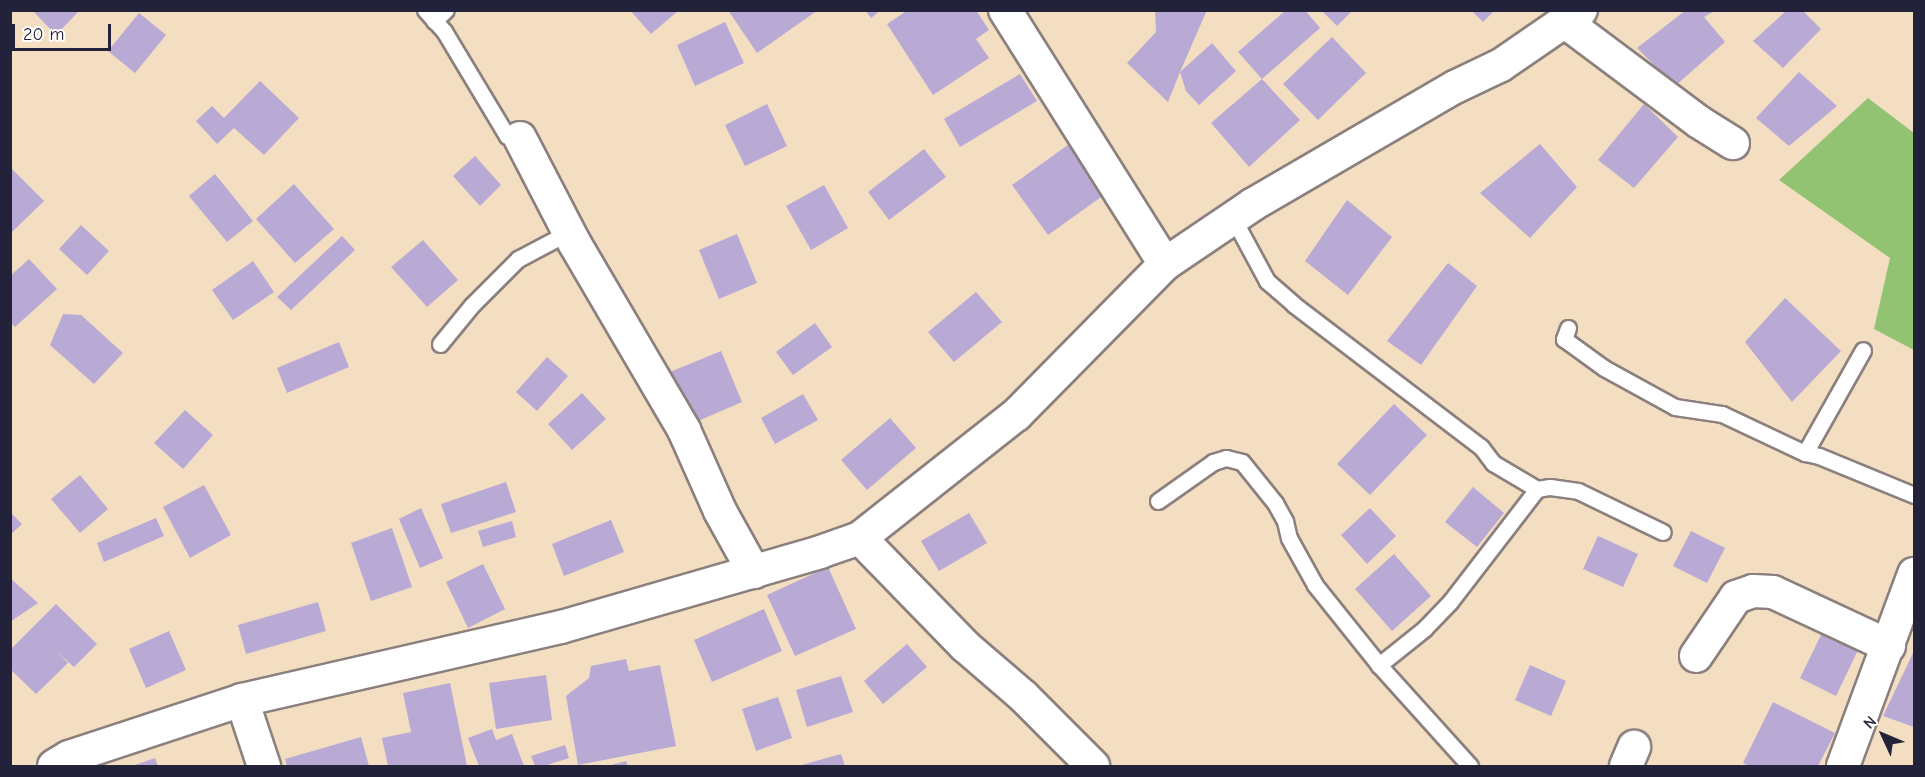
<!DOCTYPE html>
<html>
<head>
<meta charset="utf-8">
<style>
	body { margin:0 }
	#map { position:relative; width:1925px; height:777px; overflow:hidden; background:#f4dec1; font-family:"Comic Neue",sans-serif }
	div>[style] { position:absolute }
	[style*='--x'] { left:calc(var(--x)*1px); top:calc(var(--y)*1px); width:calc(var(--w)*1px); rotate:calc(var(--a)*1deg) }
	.green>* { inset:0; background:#92c373 }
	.building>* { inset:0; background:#b9a9d5 }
	.roads { filter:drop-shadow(2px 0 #8b807e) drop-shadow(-2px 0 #8b807e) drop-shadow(0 2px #8b807e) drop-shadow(0 -2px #8b807e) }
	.lane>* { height:15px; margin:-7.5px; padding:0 7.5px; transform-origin:7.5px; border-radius:7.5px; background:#fff }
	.street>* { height:32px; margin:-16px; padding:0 16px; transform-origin:16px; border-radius:16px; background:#fff }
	span { translate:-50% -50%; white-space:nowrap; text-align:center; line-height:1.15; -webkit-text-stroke:4.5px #fff; paint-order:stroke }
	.frame { position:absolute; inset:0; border:12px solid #22223b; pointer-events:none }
	.north { position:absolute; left:1853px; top:705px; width:60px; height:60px; -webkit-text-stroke:4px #fff; paint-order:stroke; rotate:314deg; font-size:16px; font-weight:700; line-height:24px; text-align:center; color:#22223b }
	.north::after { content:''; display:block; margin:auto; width:21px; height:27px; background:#22223b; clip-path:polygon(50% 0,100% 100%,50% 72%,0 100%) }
	.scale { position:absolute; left:12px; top:24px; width:99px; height:27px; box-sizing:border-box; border:3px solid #22223b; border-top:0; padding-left:8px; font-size:18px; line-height:21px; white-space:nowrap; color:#22223b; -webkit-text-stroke:4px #fff; paint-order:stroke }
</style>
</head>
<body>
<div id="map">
	<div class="green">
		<i style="clip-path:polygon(1868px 98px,1914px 133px,1914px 350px,1874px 329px,1890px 258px,1779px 180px)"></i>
	</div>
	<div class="building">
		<i style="clip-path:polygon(32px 10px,80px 10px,56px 35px)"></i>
		<i style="clip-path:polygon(630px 10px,679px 10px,651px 34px)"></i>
		<i style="clip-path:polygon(728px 10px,818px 10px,757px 53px)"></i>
		<i style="clip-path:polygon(865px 10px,881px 10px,871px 18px)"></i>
		<i style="clip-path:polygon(908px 10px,976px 10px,989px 30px,976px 39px,989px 58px,933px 95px,887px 24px)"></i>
		<i style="clip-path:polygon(1155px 10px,1207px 10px,1180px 72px,1212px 43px,1236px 71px,1199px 105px,1186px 91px,1180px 72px,1168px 102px,1127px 63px,1156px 32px)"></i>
		<i style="clip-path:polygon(1286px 10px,1305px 10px,1320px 28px,1262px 79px,1238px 52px)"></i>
		<i style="clip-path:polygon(1321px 10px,1353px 10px,1337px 26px)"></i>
		<i style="clip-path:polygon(1471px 10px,1495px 10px,1483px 22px)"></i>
		<i style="clip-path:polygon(1686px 10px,1716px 10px,1704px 17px,1725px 42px,1675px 86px,1637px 48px)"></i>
		<i style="clip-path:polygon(1787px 10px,1802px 10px,1821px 29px,1783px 68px,1753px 41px)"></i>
		<i style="clip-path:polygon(139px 13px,166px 35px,135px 73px,108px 51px)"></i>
		<i style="clip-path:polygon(725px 22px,744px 63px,695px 86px,677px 45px)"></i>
		<i style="clip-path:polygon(1332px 37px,1366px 73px,1318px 120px,1283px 84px)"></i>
		<i style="clip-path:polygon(1799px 72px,1837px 106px,1789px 146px,1756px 118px)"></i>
		<i style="clip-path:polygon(1020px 74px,1037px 101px,960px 147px,944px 119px)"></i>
		<i style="clip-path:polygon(1262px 79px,1300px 120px,1249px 167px,1211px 123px)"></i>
		<i style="clip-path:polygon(260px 81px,299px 118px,264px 155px,234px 128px,217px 144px,196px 121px,212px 106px,224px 118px)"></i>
		<i style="clip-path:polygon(767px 104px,787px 146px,745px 166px,725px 125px)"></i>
		<i style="clip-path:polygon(1644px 104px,1678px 137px,1634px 188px,1598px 160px)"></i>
		<i style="clip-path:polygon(1072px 142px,1108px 192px,1048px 235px,1012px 185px)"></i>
		<i style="clip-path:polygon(1540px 144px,1577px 187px,1530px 238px,1480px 193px)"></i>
		<i style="clip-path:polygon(924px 149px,946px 177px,889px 220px,868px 192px)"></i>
		<i style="clip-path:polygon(475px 156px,501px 185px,480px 206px,453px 176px)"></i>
		<i style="clip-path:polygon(12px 169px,44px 201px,12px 232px,10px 230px)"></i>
		<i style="clip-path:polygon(215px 174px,253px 221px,227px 242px,189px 196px)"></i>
		<i style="clip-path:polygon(294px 184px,334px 229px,295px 263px,256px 219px)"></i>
		<i style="clip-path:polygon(824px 185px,848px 228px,811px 250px,786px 206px)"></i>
		<i style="clip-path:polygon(1347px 200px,1392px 237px,1348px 295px,1305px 261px)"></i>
		<i style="clip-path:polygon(81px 225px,109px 251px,87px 275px,59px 249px)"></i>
		<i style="clip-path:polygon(737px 234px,757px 283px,719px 299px,699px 250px)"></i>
		<i style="clip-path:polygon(342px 236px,355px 250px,291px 310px,277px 297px)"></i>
		<i style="clip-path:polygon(423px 240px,458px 280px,427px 307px,391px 267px)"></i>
		<i style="clip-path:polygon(29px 259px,57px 289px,15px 327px,10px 322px,10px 276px)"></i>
		<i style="clip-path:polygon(253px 261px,274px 292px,233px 320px,212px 290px)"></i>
		<i style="clip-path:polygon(1448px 263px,1477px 286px,1421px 365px,1387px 341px)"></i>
		<i style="clip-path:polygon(976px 292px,1002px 322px,954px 362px,928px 332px)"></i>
		<i style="clip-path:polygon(1785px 298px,1841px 351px,1792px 402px,1745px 342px)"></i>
		<i style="clip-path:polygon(63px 314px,81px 315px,123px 353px,94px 384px,50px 345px)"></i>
		<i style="clip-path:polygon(815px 323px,832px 347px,793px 375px,776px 352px)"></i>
		<i style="clip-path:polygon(339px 342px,349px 367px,287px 393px,277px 368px)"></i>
		<i style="clip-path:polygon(721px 351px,742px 402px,691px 424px,670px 372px)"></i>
		<i style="clip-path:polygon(547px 357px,568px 376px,537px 411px,516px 392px)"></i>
		<i style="clip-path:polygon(582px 393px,606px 419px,572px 450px,548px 424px)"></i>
		<i style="clip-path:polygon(803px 394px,818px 420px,775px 444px,761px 418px)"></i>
		<i style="clip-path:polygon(1394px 404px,1427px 435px,1370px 495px,1337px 464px)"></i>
		<i style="clip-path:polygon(185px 410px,213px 435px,183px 469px,154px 443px)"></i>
		<i style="clip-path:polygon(890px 418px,916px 448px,867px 490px,841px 460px)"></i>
		<i style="clip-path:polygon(80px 475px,108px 509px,80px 533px,51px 499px)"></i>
		<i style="clip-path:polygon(506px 482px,516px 512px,451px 533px,441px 504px)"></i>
		<i style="clip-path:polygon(204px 485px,231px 535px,190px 558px,163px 507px)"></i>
		<i style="clip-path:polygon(1473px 487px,1504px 513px,1477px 547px,1445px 522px)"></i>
		<i style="clip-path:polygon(421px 508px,443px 558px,420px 568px,399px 519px)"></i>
		<i style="clip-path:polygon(1370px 508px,1396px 536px,1367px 564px,1341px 535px)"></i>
		<i style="clip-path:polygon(10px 512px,22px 524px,10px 535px)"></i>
		<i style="clip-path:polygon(969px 513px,987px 543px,939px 571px,921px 541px)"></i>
		<i style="clip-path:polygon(156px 518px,164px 536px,104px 562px,97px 543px)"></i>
		<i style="clip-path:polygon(611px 520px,624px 552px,564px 576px,552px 544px)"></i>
		<i style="clip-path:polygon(512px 521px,516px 537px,483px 547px,478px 531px)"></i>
		<i style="clip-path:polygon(392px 528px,412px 587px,371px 601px,351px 543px)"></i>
		<i style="clip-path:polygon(1691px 531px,1725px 548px,1707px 583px,1673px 566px)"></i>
		<i style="clip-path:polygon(1598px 536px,1638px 554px,1623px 587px,1583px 569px)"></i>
		<i style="clip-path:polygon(1394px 554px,1431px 596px,1392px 631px,1355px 589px)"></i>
		<i style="clip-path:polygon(483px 564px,505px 609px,468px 628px,446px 582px)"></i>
		<i style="clip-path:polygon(828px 567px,856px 629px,795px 656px,767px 595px)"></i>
		<i style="clip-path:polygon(10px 578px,38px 603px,10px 622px)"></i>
		<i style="clip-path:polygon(318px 602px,326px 631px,246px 654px,238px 625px)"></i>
		<i style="clip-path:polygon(56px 604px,97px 644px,74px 667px,57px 652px,68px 663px,36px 694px,10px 669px,10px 650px)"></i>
		<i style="clip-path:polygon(764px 609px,782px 651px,712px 682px,694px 640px)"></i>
		<i style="clip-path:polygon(169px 631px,186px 670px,146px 688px,129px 649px)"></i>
		<i style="clip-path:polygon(1822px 633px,1858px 650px,1836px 696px,1800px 678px)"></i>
		<i style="clip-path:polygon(907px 644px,927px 667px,883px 704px,864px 681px)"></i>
		<i style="clip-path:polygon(1914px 651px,1914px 727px,1883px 716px)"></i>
		<i style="clip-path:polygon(626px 659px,629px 671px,660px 665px,676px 746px,578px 765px,566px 696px,589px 678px,591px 666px)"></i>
		<i style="clip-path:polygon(1530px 665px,1566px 681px,1551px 716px,1515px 700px)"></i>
		<i style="clip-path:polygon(546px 675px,552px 720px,496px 729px,489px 683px)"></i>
		<i style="clip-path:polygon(841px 676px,853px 712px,807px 727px,796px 690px)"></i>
		<i style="clip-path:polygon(450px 683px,467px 766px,388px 766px,382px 738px,411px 732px,403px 693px)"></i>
		<i style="clip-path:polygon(778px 697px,792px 738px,756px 751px,742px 709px)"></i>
		<i style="clip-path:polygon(1773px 702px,1835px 733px,1818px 766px,1749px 766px,1743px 763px)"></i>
		<i style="clip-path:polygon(492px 729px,496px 740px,512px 734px,524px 766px,479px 766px,468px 738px)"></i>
		<i style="clip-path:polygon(361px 737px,369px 766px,287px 766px,285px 759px)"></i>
		<i style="clip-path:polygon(565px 745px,569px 758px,544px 766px,535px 766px,531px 756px)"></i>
		<i style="clip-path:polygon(841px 754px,845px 766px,798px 766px)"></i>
		<i style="clip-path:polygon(155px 758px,158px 766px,132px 766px)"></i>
		<i style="clip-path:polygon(626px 761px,628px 766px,608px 766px)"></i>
	</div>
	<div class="roads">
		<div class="lane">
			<i style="--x:425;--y:10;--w:28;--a:48"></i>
			<i style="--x:444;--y:31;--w:122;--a:59"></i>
			<i style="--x:507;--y:136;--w:13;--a:9"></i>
			<i style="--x:434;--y:21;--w:16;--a:-43"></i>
			<i style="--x:1233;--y:218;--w:72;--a:61.6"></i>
			<i style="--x:1267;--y:281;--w:35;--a:41"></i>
			<i style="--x:1293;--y:304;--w:236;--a:37.3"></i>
			<i style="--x:1481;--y:447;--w:20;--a:53"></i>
			<i style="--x:1493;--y:463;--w:51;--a:30.6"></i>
			<i style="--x:1537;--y:489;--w:143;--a:127.6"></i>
			<i style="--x:1450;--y:602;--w:37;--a:134"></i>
			<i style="--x:1424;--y:629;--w:58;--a:141.3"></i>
			<i style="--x:1568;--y:328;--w:12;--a:110"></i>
			<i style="--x:1564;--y:339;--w:49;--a:35.9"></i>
			<i style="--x:1604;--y:368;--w:81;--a:28.8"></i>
			<i style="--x:1675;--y:407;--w:48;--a:8.5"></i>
			<i style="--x:1722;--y:414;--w:92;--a:25.2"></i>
			<i style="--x:1805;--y:453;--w:14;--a:12"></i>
			<i style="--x:1819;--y:456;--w:103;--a:22.3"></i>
			<i style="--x:440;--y:344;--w:50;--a:-50.6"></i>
			<i style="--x:472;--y:305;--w:65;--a:-45"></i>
			<i style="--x:518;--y:259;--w:58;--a:-27.9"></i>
			<i style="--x:1805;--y:453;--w:118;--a:-60.6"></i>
			<i style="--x:1537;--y:489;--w:13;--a:-9"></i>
			<i style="--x:1550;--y:487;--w:28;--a:8"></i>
			<i style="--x:1578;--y:491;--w:94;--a:25.8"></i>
			<i style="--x:1158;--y:501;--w:67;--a:-35.3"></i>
			<i style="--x:1213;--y:462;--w:14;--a:-17"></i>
			<i style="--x:1226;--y:458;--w:16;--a:14"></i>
			<i style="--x:1242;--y:462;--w:53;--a:51.2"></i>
			<i style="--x:1275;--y:503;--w:21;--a:61"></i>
			<i style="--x:1285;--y:521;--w:17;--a:77"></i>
			<i style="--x:1289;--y:538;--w:54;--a:61"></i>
			<i style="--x:1315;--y:585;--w:102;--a:51.3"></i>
			<i style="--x:1379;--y:665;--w:136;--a:48"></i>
		</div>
		<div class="street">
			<i style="--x:1005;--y:10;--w:300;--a:57.8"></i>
			<i style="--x:1564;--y:21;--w:169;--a:36.8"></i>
			<i style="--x:1699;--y:122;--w:40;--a:32"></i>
			<i style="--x:520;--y:138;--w:119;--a:62.6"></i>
			<i style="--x:575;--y:244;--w:216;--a:59.6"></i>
			<i style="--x:684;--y:430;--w:89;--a:66"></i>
			<i style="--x:720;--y:511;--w:70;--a:60.9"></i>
			<i style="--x:860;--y:538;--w:151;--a:45.8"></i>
			<i style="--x:965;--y:646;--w:78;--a:40.8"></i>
			<i style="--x:1024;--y:697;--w:98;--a:45"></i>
			<i style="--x:1696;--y:656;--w:71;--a:-55.9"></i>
			<i style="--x:1736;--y:597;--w:18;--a:-19"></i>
			<i style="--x:1753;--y:591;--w:20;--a:3"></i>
			<i style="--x:1773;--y:592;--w:128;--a:25"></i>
			<i style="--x:242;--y:700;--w:70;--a:71.6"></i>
			<i style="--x:54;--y:766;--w:17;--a:-31"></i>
			<i style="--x:69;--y:757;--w:182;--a:-18.2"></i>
			<i style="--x:242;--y:700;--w:327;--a:-12.9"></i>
			<i style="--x:561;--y:627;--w:270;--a:-16.1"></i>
			<i style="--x:820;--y:552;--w:42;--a:-19.3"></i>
			<i style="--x:860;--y:538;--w:199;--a:-38.3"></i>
			<i style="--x:1016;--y:415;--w:212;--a:-45.4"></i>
			<i style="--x:1165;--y:264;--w:105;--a:-34.1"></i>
			<i style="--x:1252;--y:205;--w:235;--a:-30.2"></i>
			<i style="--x:1455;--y:87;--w:51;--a:-25.6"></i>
			<i style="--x:1501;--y:65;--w:97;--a:-34.5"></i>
			<i style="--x:1626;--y:766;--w:21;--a:-67"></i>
			<i style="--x:1843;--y:766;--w:205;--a:-69.7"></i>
		</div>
	</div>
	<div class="frame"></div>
	<div class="north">N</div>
	<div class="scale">20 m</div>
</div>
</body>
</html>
